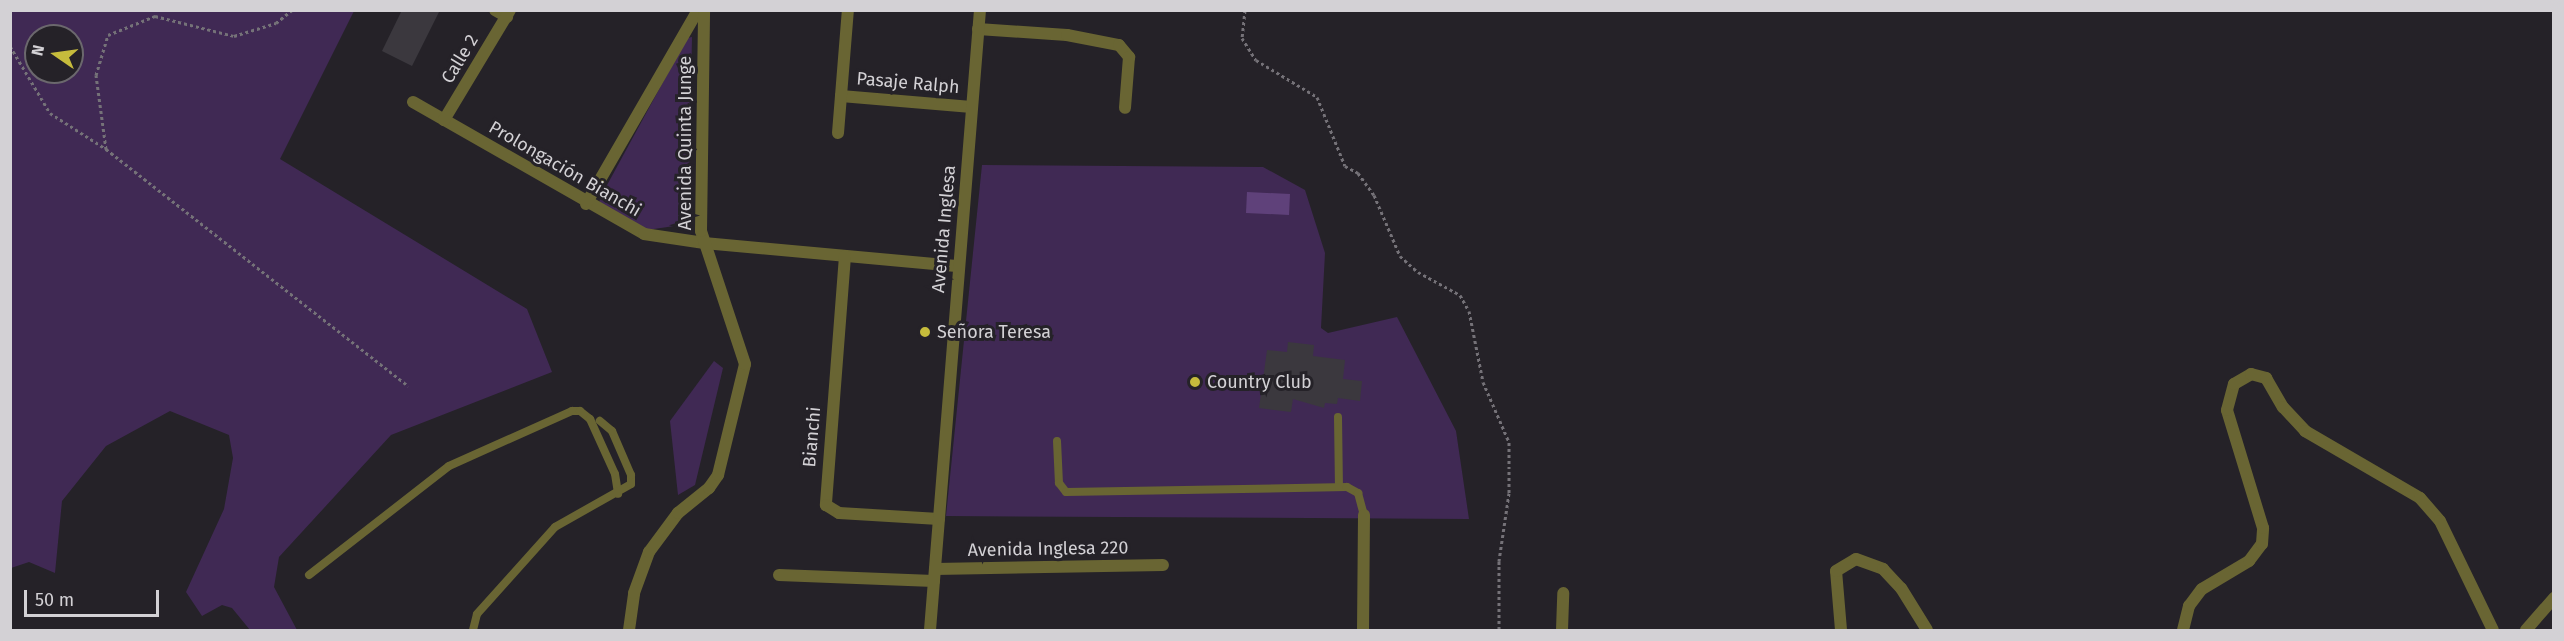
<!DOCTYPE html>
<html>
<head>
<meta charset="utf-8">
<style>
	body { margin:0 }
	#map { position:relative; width:2564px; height:641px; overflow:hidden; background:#252228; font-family:"Fira Sans",sans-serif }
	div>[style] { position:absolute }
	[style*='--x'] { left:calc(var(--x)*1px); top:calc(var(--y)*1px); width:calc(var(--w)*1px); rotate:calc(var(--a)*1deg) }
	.green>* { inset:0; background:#402954 }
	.water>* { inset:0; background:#5f417a }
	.building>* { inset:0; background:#3b383e }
	.path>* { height:3px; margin-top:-1.5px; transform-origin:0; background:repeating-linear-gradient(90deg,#757278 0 3px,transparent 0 6px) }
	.lane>* { height:8px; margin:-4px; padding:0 4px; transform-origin:4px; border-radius:4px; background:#696533 }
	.street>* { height:12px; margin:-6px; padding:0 6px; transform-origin:6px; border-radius:6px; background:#696533 }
	.dots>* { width:16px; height:16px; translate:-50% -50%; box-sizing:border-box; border:3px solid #252228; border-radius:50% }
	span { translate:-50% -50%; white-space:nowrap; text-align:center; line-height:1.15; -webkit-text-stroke:6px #252228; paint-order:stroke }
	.street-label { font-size:18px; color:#d3d1d5 }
	.poi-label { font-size:18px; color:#d3d1d5 }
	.left { translate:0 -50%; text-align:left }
	.frame { position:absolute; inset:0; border:12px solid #d3d1d5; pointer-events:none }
	.north { position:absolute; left:24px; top:24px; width:60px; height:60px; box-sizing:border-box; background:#252228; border:2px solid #6b686d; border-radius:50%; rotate:283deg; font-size:16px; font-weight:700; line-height:24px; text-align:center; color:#d3d1d5 }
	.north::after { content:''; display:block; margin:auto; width:21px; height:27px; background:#c6bc3c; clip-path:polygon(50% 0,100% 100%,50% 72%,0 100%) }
	.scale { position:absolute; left:24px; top:590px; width:135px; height:27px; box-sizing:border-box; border:3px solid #d3d1d5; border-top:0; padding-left:8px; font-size:18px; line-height:21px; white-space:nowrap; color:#d3d1d5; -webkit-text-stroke:4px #252228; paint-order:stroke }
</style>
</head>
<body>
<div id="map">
	<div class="green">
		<i style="clip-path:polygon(evenodd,11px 10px,354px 11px,280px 159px,527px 309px,552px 372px,391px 435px,279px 557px,274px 587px,297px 630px,250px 630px,232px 608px,222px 605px,202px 616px,186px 592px,224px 509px,233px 458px,229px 435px,170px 411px,106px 446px,62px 501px,55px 573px,29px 562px,11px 568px,11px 10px,36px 36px,72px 36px,72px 72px,36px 72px,36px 36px)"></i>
		<i style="clip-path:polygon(692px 37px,688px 224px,647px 230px,599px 206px,600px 198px,687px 38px)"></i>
		<i style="clip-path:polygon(982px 165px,1263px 167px,1305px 190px,1325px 253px,1321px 328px,1328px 333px,1397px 317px,1456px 431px,1469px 519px,946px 516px)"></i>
		<i style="clip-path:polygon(714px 361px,723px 368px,695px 485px,678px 495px,670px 421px)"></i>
	</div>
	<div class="water">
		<i style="clip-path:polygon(1247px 192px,1290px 194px,1289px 215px,1246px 213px)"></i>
	</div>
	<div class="building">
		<i style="clip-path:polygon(402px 10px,440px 10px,412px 66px,382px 51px)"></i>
		<i style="clip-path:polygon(1288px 342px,1314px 345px,1313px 356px,1345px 360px,1343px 379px,1362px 381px,1360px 401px,1338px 398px,1337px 404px,1325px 403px,1324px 408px,1293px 399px,1291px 412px,1259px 408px,1267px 350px,1287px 352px)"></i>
	</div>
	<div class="path">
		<i style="--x:1245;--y:10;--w:28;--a:96"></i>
		<i style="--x:1242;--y:38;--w:26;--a:58"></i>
		<i style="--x:1256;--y:60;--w:71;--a:31.2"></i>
		<i style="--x:1317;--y:97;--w:74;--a:67.9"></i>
		<i style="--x:1345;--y:166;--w:15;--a:28"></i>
		<i style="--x:1358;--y:173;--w:27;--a:54"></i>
		<i style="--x:1374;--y:195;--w:66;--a:66.9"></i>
		<i style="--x:1400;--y:256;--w:24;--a:42"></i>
		<i style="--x:1418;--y:272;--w:48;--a:28.7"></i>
		<i style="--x:1460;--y:295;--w:18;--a:61"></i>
		<i style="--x:1469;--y:311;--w:72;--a:78.8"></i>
		<i style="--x:1483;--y:382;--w:65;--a:66.6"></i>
		<i style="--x:1509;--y:442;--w:51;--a:90"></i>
		<i style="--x:1509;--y:493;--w:69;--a:98.4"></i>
		<i style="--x:1499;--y:561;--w:69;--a:90"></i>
		<i style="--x:10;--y:46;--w:78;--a:59.2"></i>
		<i style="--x:50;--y:113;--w:67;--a:32.7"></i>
		<i style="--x:106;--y:149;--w:384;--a:38.1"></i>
		<i style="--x:106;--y:149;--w:75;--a:-97.7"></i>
		<i style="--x:96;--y:75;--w:42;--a:-73.3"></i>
		<i style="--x:108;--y:35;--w:51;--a:-22"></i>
		<i style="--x:155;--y:16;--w:81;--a:14.2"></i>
		<i style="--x:234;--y:36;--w:44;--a:-17.2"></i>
		<i style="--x:276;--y:23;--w:21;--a:-39"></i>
	</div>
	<div class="lane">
		<i style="--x:1338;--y:417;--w:70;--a:89.2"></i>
		<i style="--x:1057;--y:441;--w:42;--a:87.3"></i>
		<i style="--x:1059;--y:483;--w:11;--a:52"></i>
		<i style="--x:1066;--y:492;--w:281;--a:-1"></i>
		<i style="--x:1347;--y:487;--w:13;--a:29"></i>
		<i style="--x:1358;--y:493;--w:23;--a:75"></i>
		<i style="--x:309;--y:575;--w:177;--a:-37.9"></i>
		<i style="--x:449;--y:466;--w:135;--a:-24.1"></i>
		<i style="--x:572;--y:411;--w:8;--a:0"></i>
		<i style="--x:580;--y:411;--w:13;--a:39"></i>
		<i style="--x:590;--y:419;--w:60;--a:65.6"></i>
		<i style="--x:615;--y:474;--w:20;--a:81"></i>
		<i style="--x:473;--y:630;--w:16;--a:-76"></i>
		<i style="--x:477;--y:614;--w:117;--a:-48.1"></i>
		<i style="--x:555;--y:527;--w:87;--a:-29.5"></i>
		<i style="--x:631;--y:484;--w:9;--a:-90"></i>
		<i style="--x:631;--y:475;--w:48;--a:-113.4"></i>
		<i style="--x:612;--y:431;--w:16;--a:-140"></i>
	</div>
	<div class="street">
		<i style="--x:495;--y:10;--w:14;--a:30"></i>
		<i style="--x:978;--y:29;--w:89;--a:3.9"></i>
		<i style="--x:1067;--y:35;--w:53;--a:10.9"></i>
		<i style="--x:1119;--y:45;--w:16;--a:50"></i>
		<i style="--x:1129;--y:57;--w:51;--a:94.5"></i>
		<i style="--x:841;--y:96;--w:131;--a:4.8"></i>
		<i style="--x:413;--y:102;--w:266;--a:29.7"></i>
		<i style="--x:644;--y:234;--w:61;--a:8.5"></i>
		<i style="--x:704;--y:243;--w:256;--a:5.2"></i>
		<i style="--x:444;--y:120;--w:128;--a:-59"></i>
		<i style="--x:838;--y:133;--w:123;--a:-85.4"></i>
		<i style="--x:586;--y:204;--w:224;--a:-60"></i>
		<i style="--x:845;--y:256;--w:250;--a:94.4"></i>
		<i style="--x:826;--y:505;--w:15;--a:32"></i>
		<i style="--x:839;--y:513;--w:100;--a:3.4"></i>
		<i style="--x:935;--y:569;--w:228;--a:-1"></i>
		<i style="--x:779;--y:575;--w:155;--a:2.2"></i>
		<i style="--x:629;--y:630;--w:37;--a:-82"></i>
		<i style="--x:634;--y:593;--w:44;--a:-69.9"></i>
		<i style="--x:649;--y:552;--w:49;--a:-53.4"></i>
		<i style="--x:678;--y:513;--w:40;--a:-39"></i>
		<i style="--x:709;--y:488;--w:16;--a:-55"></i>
		<i style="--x:718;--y:475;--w:114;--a:-76.3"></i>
		<i style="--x:745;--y:364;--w:140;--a:-108.3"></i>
		<i style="--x:701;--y:231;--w:221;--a:-89.2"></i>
		<i style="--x:930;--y:630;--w:622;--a:-85.39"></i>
		<i style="--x:1363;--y:630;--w:115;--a:-89.5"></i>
		<i style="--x:1562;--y:630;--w:37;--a:-88"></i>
		<i style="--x:1841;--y:630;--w:59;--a:-94.8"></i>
		<i style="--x:1836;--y:571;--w:23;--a:-31"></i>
		<i style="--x:1856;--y:559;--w:29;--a:20"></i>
		<i style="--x:1883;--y:569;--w:26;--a:47"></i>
		<i style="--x:1901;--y:588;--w:49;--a:58.2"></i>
		<i style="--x:2183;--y:630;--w:25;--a:-76"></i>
		<i style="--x:2189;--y:606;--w:21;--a:-53"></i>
		<i style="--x:2202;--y:589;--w:55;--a:-30.8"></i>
		<i style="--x:2249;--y:561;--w:21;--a:-53"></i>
		<i style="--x:2262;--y:544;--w:16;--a:-86"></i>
		<i style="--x:2263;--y:528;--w:123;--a:-107"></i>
		<i style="--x:2227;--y:410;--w:27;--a:-75"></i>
		<i style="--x:2234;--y:384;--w:20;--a:-30"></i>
		<i style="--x:2251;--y:374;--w:16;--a:15"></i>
		<i style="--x:2266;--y:378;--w:34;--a:60"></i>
		<i style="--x:2283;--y:407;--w:33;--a:47"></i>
		<i style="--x:2305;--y:431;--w:133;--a:30.2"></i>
		<i style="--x:2420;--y:498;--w:30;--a:49"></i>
		<i style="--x:2440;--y:521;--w:121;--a:64.1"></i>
		<i style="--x:2526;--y:630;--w:43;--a:-48.8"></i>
	</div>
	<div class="dots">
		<i style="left:925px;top:332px;background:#c6bc3c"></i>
		<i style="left:1195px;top:382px;background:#c6bc3c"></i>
	</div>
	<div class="street-label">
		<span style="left:460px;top:59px;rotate:-59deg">Calle 2</span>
		<span style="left:908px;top:83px;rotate:5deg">Pasaje Ralph</span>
		<span style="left:685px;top:143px;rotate:-90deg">Avenida Quinta Junge</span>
		<span style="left:565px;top:169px;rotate:30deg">Prolongación Bianchi</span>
		<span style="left:944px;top:229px;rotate:-85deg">Avenida Inglesa</span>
		<span style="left:812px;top:437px;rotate:-85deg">Bianchi</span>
		<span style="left:1048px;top:549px;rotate:-1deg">Avenida Inglesa 220</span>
	</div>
	<div class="poi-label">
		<span class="left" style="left:937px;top:332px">Señora Teresa</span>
		<span class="left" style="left:1207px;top:382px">Country Club</span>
	</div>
	<div class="frame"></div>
	<div class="north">N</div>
	<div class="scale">50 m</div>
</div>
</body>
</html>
